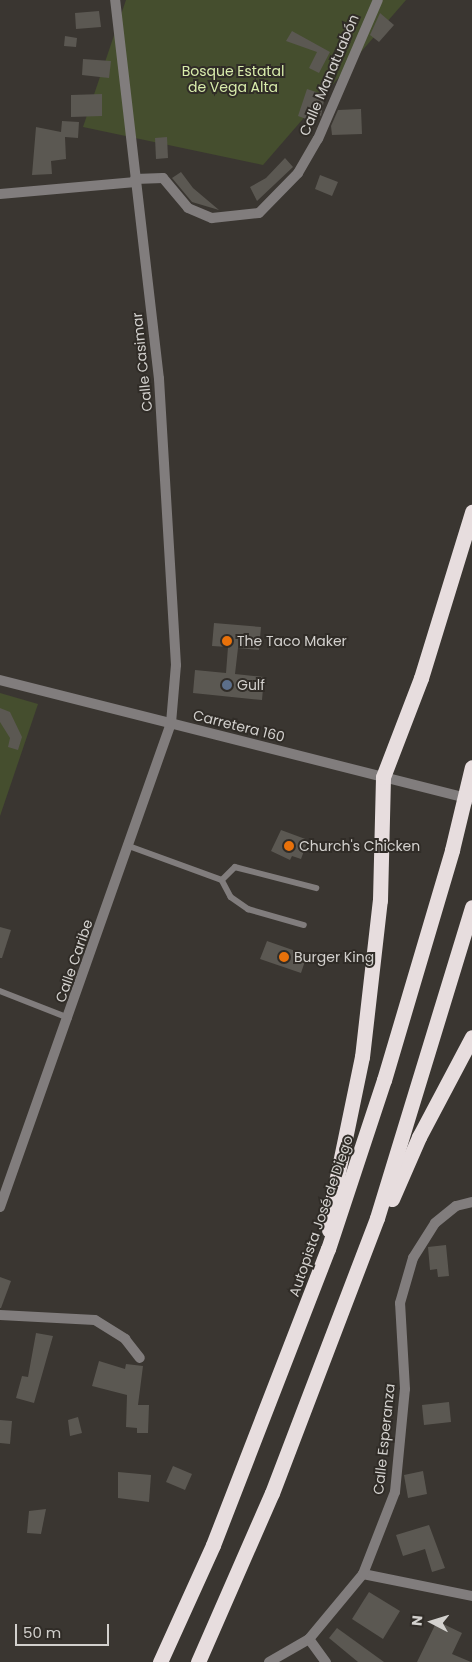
<!DOCTYPE html>
<html>
<head>
<meta charset="utf-8">
<style>
	body { margin:0 }
	#map { position:relative; width:472px; height:1662px; overflow:hidden; background:#3a3631; font-family:Poppins,sans-serif }
	div>[style] { position:absolute }
	[style*='--x'] { left:calc(var(--x)*1px); top:calc(var(--y)*1px); width:calc(var(--w)*1px); rotate:calc(var(--a)*1deg) }
	.green>* { inset:0; background:#454e2e }
	.building>* { inset:0; background:#5b5852 }
	.service>* { height:5.5px; margin:-2.75px; padding:0 2.75px; transform-origin:2.75px; border-radius:2.75px; background:#817d7d }
	.minor>* { height:10px; margin:-5px; padding:0 5px; transform-origin:5px; border-radius:5px; background:#817d7d }
	.tertiary>* { height:10px; margin:-5px; padding:0 5px; transform-origin:5px; border-radius:5px; background:#817d7d }
	.motorway>* { height:15px; margin:-7.5px; padding:0 7.5px; transform-origin:7.5px; border-radius:7.5px; background:#e7ddde }
	.motorway-bridge>* { height:15px; margin:-7.5px; padding:0 7.5px; transform-origin:7.5px; border-radius:7.5px; background:#e7ddde }
	.dots>* { width:14px; height:14px; translate:-50% -50%; box-sizing:border-box; border:2px solid #302c27; border-radius:50% }
	span { translate:-50% -50%; white-space:nowrap; text-align:center; line-height:1.15; -webkit-text-stroke:4px #302c27; paint-order:stroke }
	.park-label { font-size:14px; color:#d8ecab }
	.street-label { font-size:14px; color:#d3d1ce }
	.poi-label { font-size:14px; color:#d3d1ce }
	.left { translate:0 -50%; text-align:left }
	.north { position:absolute; left:407px; top:1597px; width:50px; height:50px; -webkit-text-stroke:4px #302c27; paint-order:stroke; rotate:275deg; font-size:14px; font-weight:700; line-height:20px; text-align:center; color:#d3d1ce }
	.north::after { content:''; display:block; margin:auto; width:18px; height:22px; background:#d3d1ce; clip-path:polygon(50% 0,100% 100%,50% 72%,0 100%) }
	.scale { position:absolute; left:15px; top:1624px; width:94px; height:22px; box-sizing:border-box; border:2px solid #d3d1ce; border-top:0; padding-left:6px; font-size:15px; line-height:18px; white-space:nowrap; color:#d3d1ce; -webkit-text-stroke:4px #302c27; paint-order:stroke }
</style>
</head>
<body>
<div id="map">
	<div class="green">
		<i style="clip-path:polygon(126px 0,406px 0,263px 165px,83px 127px)"></i>
		<i style="clip-path:polygon(0 693px,38px 704px,0 816px)"></i>
	</div>
	<div class="building">
		<i style="clip-path:polygon(99px 11px,101px 27px,76px 29px,75px 13px)"></i>
		<i style="clip-path:polygon(380px 13px,394px 25px,379px 42px,370px 35px)"></i>
		<i style="clip-path:polygon(292px 31px,330px 52px,319px 73px,309px 68px,317px 52px,286px 41px)"></i>
		<i style="clip-path:polygon(65px 36px,77px 38px,76px 47px,64px 46px)"></i>
		<i style="clip-path:polygon(83px 59px,111px 61px,109px 78px,82px 75px)"></i>
		<i style="clip-path:polygon(307px 89px,325px 95px,321px 116px,312px 112px,309px 120px,298px 116px)"></i>
		<i style="clip-path:polygon(102px 94px,102px 116px,71px 117px,71px 95px)"></i>
		<i style="clip-path:polygon(361px 109px,362px 134px,332px 135px,331px 126px,338px 110px)"></i>
		<i style="clip-path:polygon(62px 121px,79px 122px,78px 138px,65px 137px,66px 159px,51px 161px,52px 174px,32px 175px,36px 127px,61px 132px)"></i>
		<i style="clip-path:polygon(167px 137px,168px 158px,156px 159px,155px 138px)"></i>
		<i style="clip-path:polygon(285px 158px,293px 167px,257px 201px,250px 187px,266px 178px)"></i>
		<i style="clip-path:polygon(181px 172px,193px 188px,219px 210px,192px 202px,172px 178px)"></i>
		<i style="clip-path:polygon(320px 175px,338px 182px,332px 196px,315px 189px)"></i>
		<i style="clip-path:polygon(214px 623px,261px 627px,259px 650px,238px 648px,235px 674px,264px 677px,262px 700px,193px 693px,195px 670px,226px 673px,228px 647px,212px 646px)"></i>
		<i style="clip-path:polygon(0 708px,10px 712px,22px 737px,18px 750px,8px 747px,10px 738px,0 722px)"></i>
		<i style="clip-path:polygon(281px 830px,308px 840px,301px 859px,292px 856px,290px 860px,271px 851px)"></i>
		<i style="clip-path:polygon(0 927px,11px 930px,2px 958px,0 958px)"></i>
		<i style="clip-path:polygon(267px 941px,307px 955px,301px 973px,260px 959px)"></i>
		<i style="clip-path:polygon(446px 1245px,449px 1276px,438px 1277px,437px 1269px,430px 1270px,428px 1247px)"></i>
		<i style="clip-path:polygon(0 1277px,11px 1281px,1px 1308px,0 1308px)"></i>
		<i style="clip-path:polygon(36px 1333px,53px 1336px,34px 1403px,16px 1398px,22px 1376px,28px 1377px)"></i>
		<i style="clip-path:polygon(99px 1361px,125px 1369px,126px 1364px,143px 1366px,138px 1405px,149px 1405px,148px 1433px,137px 1433px,137px 1428px,126px 1427px,127px 1395px,92px 1386px)"></i>
		<i style="clip-path:polygon(449px 1402px,451px 1422px,424px 1425px,422px 1405px)"></i>
		<i style="clip-path:polygon(78px 1417px,82px 1433px,70px 1436px,68px 1420px)"></i>
		<i style="clip-path:polygon(0 1420px,12px 1421px,10px 1444px,0 1443px)"></i>
		<i style="clip-path:polygon(173px 1466px,192px 1474px,185px 1490px,166px 1482px)"></i>
		<i style="clip-path:polygon(423px 1471px,427px 1494px,408px 1498px,404px 1475px)"></i>
		<i style="clip-path:polygon(118px 1472px,151px 1475px,149px 1502px,118px 1498px)"></i>
		<i style="clip-path:polygon(46px 1509px,41px 1534px,27px 1533px,29px 1511px)"></i>
		<i style="clip-path:polygon(429px 1525px,445px 1568px,432px 1572px,425px 1549px,403px 1556px,396px 1535px)"></i>
		<i style="clip-path:polygon(369px 1592px,400px 1611px,383px 1639px,352px 1619px)"></i>
		<i style="clip-path:polygon(437px 1621px,462px 1633px,452px 1654px,471px 1662px,417px 1662px)"></i>
		<i style="clip-path:polygon(337px 1628px,384px 1662px,358px 1662px,329px 1638px)"></i>
	</div>
	<div class="service">
		<i style="--x:129;--y:846;--w:99;--a:20.1"></i>
		<i style="--x:222;--y:880;--w:19;--a:62"></i>
		<i style="--x:231;--y:897;--w:21;--a:35"></i>
		<i style="--x:248;--y:909;--w:58;--a:15.9"></i>
		<i style="--x:222;--y:880;--w:18;--a:-45"></i>
		<i style="--x:235;--y:867;--w:84;--a:14.5"></i>
		<i style="--x:0;--y:991;--w:74;--a:21.4"></i>
	</div>
	<div class="minor">
		<i style="--x:135;--y:179;--w:28;--a:-2"></i>
		<i style="--x:163;--y:178;--w:39;--a:50"></i>
		<i style="--x:188;--y:208;--w:26;--a:23"></i>
		<i style="--x:212;--y:218;--w:47;--a:-6.1"></i>
		<i style="--x:259;--y:213;--w:56;--a:-45.7"></i>
		<i style="--x:298;--y:173;--w:39;--a:-60"></i>
		<i style="--x:318;--y:139;--w:151;--a:-66.7"></i>
		<i style="--x:0;--y:194;--w:136;--a:-5.1"></i>
		<i style="--x:0;--y:1207;--w:513;--a:-70.54"></i>
		<i style="--x:171;--y:723;--w:58;--a:-85.1"></i>
		<i style="--x:176;--y:665;--w:287;--a:-93.4"></i>
		<i style="--x:159;--y:379;--w:382;--a:-96.6"></i>
		<i style="--x:0;--y:1315;--w:95;--a:3"></i>
		<i style="--x:95;--y:1320;--w:36;--a:32"></i>
		<i style="--x:125;--y:1339;--w:24;--a:52"></i>
		<i style="--x:363;--y:1574;--w:111;--a:11.4"></i>
		<i style="--x:309;--y:1639;--w:29;--a:54"></i>
		<i style="--x:269;--y:1662;--w:46;--a:-29.9"></i>
		<i style="--x:309;--y:1639;--w:85;--a:-50.3"></i>
		<i style="--x:363;--y:1574;--w:88;--a:-68.7"></i>
		<i style="--x:395;--y:1492;--w:103;--a:-84.5"></i>
		<i style="--x:405;--y:1389;--w:86;--a:-93.3"></i>
		<i style="--x:400;--y:1303;--w:47;--a:-73.9"></i>
		<i style="--x:413;--y:1258;--w:41;--a:-57.8"></i>
		<i style="--x:435;--y:1223;--w:27;--a:-39"></i>
		<i style="--x:456;--y:1206;--w:16;--a:-14"></i>
	</div>
	<div class="tertiary">
		<i style="--x:0;--y:680;--w:487;--a:14.2"></i>
	</div>
	<div class="motorway">
		<i style="--x:392;--y:1199;--w:68;--a:-66.5"></i>
		<i style="--x:419;--y:1137;--w:113;--a:-62.1"></i>
		<i style="--x:329;--y:1230;--w:19;--a:-87"></i>
		<i style="--x:330;--y:1211;--w:157;--a:-78.3"></i>
		<i style="--x:362;--y:1057;--w:158;--a:-83.5"></i>
		<i style="--x:380;--y:900;--w:123;--a:-88.6"></i>
		<i style="--x:383;--y:777;--w:106;--a:-69"></i>
		<i style="--x:421;--y:678;--w:174;--a:-72.9"></i>
		<i style="--x:160;--y:1662;--w:128;--a:-65.6"></i>
		<i style="--x:213;--y:1545;--w:318;--a:-68.8"></i>
		<i style="--x:328;--y:1249;--w:178;--a:-71.7"></i>
		<i style="--x:384;--y:1080;--w:240;--a:-73.5"></i>
		<i style="--x:198;--y:1662;--w:184;--a:-66.4"></i>
		<i style="--x:272;--y:1493;--w:294;--a:-69.1"></i>
		<i style="--x:377;--y:1218;--w:325;--a:-73"></i>
	</div>
	<div class="motorway-bridge">
		<i style="--x:452;--y:850;--w:85;--a:-76.5"></i>
	</div>
	<div class="dots">
		<i style="left:227px;top:641px;background:#e8710a"></i>
		<i style="left:227px;top:685px;background:#5c6f8a"></i>
		<i style="left:289px;top:846px;background:#e8710a"></i>
		<i style="left:284px;top:957px;background:#e8710a"></i>
	</div>
	<div class="park-label">
		<span style="left:233px;top:79px">Bosque Estatal<br>de Vega Alta</span>
	</div>
	<div class="street-label">
		<span style="left:329px;top:75px;rotate:-67deg">Calle Manatuabón</span>
		<span style="left:142px;top:362px;rotate:-96deg">Calle Casimar</span>
		<span style="left:239px;top:726px;rotate:14deg">Carretera 160</span>
		<span style="left:74px;top:961px;rotate:-71deg">Calle Caribe</span>
		<span style="left:321px;top:1216px;rotate:-71deg">Autopista José de Diego</span>
		<span style="left:384px;top:1439px;rotate:-84deg">Calle Esperanza</span>
	</div>
	<div class="poi-label">
		<span class="left" style="left:237px;top:641px">The Taco Maker</span>
		<span class="left" style="left:237px;top:685px">Gulf</span>
		<span class="left" style="left:299px;top:846px">Church's Chicken</span>
		<span class="left" style="left:294px;top:957px">Burger King</span>
	</div>
	<div class="north">N</div>
	<div class="scale">50 m</div>
</div>
</body>
</html>
